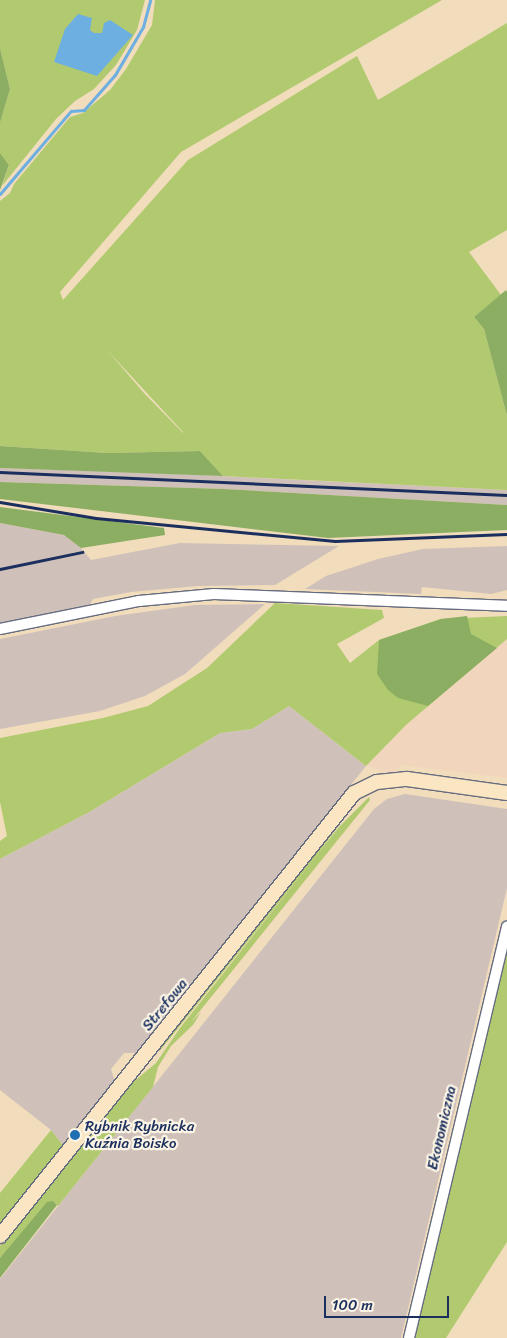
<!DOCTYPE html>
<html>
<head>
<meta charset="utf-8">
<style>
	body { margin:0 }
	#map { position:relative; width:507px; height:1338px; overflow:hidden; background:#f1dcbc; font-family:Sriracha,sans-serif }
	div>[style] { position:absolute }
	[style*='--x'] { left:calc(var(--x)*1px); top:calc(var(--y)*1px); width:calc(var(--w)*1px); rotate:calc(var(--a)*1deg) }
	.built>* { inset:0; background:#f2d5bd }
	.industrial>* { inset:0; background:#cfc1ba }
	.green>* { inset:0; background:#b1ca6f }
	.forest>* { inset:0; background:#8cae62 }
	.water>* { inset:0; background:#6dafe1 }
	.stream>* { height:2.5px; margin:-1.25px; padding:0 1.25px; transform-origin:1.25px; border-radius:1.25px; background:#6dafe1 }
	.roads { filter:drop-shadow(1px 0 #666c7f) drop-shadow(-1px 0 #666c7f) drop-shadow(0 1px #666c7f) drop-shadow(0 -1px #666c7f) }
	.street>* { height:10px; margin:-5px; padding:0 5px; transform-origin:5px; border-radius:5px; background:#fff }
	.secondary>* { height:14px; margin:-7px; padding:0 7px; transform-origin:7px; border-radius:7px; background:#fbe6c4 }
	.rail>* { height:2.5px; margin:-1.25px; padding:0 1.25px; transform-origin:1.25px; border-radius:1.25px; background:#1b2f5e }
	.dots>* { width:14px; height:14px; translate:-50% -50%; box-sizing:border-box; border:2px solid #fcf5e5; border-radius:50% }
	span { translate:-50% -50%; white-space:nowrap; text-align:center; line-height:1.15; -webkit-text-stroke:4.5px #fcf5e5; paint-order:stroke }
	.street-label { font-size:15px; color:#1b2f5e }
	.poi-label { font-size:15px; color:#1b2f5e }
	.left { translate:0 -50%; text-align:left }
	.scale { position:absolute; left:324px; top:1296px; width:125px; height:22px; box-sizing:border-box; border:2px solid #1b2f5e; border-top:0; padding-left:6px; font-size:15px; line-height:18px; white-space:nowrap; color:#1b2f5e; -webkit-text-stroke:4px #fcf5e5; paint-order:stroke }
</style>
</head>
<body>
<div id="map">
	<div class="built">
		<i style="clip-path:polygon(507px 639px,507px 778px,402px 765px,393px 774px,366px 766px,406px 725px)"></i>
	</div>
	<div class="industrial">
		<i style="clip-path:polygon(0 468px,159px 473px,507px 490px,507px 505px,224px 489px,0 482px)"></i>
		<i style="clip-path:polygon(0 523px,64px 535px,75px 541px,91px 560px,180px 543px,339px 546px,275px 585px,198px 586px,131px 592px,93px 599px,89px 606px,0 624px)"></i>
		<i style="clip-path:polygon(507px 546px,507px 590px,491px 594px,422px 587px,421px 594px,305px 589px,326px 576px,378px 559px,423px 549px)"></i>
		<i style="clip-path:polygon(265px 604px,185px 674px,145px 696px,100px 711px,0 729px,0 639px,115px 616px,195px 605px)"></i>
		<i style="clip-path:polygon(289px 706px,366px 766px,137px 1053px,124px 1053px,111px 1069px,115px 1082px,65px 1148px,51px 1130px,0 1090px,0 859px,91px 811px,220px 733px,252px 729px)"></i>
		<i style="clip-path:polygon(405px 794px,507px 809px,507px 888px,401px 1338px,0 1338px,0 1279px,374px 809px,387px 799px)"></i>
	</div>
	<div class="green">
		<i style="clip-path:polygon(0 0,145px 0,137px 30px,116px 65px,94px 89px,75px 101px,56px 119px,2px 186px,9px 165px,0 153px,0 123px,10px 89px,0 48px)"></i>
		<i style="clip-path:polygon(evenodd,155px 0,442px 0,181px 152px,60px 292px,63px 300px,188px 160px,357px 56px,378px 100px,507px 23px,507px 230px,469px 252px,501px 295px,474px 317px,484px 329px,507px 416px,507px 490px,223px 476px,200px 451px,107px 453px,0 446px,0 201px,10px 193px,14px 184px,70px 117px,83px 113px,110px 90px,126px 69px,152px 25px,155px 0,107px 350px,183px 432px,183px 433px,144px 393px,107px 350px)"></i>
		<i style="clip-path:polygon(275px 603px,382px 610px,384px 618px,337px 644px,350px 663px,379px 640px,441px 619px,507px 616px,507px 639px,406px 725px,366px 766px,289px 706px,252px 729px,220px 733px,91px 811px,0 859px,0 841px,7px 836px,0 802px,0 738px,103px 718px,148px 706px,207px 668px)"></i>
		<i style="clip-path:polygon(369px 797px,370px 800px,191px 1022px,201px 1012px,193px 1025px,171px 1046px,158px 1067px,153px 1087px,58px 1206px,53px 1201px,0 1258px,0 1246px,125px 1089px,156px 1063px,180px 1028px,339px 827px)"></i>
		<i style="clip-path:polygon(357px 801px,317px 855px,159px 1052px,161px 1044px)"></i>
		<i style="clip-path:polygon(507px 944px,507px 1242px,446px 1338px,414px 1338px)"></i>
		<i style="clip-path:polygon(51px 1130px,65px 1148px,0 1231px,0 1193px)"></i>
	</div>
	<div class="forest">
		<i style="clip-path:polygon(0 48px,10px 89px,0 123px)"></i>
		<i style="clip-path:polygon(0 153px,9px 165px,0 190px)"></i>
		<i style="clip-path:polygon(506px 290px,507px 292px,507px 416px,484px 329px,474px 317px)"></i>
		<i style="clip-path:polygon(0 446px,107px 453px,200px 451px,223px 476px,0 468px)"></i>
		<i style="clip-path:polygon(0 482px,224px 489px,507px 505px,507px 530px,328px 538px,0 499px)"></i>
		<i style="clip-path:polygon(0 507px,164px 528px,165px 535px,81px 548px,64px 535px,0 523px)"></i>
		<i style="clip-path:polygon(467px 616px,471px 634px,497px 648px,428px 706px,398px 698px,388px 690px,377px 674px,379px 640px,441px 619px)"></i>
		<i style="clip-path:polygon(53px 1201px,57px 1205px,0 1278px,0 1258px,47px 1202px)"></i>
	</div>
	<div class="water">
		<i style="clip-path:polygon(78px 14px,92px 18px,90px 30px,94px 33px,102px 33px,104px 23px,110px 20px,133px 35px,97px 76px,54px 62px,65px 29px)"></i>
	</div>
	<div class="stream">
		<i style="--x:0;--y:194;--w:109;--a:-49.5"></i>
		<i style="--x:71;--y:111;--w:13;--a:-4"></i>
		<i style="--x:84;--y:110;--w:47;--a:-48.5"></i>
		<i style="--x:115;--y:75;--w:56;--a:-59.7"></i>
		<i style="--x:143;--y:27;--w:28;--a:-75"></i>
	</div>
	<div class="roads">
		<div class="street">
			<i style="--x:0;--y:629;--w:142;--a:-11.4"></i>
			<i style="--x:139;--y:601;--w:75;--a:-5.3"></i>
			<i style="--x:214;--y:594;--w:293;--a:2.3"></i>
			<i style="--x:409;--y:1338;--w:423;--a:-76.6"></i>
		</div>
		<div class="secondary">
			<i style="--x:0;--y:1236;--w:567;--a:-51.37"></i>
			<i style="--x:354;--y:793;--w:25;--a:-26"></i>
			<i style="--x:377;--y:782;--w:30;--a:-6"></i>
			<i style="--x:407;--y:779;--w:101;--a:8"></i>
		</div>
	</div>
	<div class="rail">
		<i style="--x:0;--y:472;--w:508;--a:2.6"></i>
		<i style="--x:0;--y:502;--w:97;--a:9.5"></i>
		<i style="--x:96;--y:518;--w:240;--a:5.5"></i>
		<i style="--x:335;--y:541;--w:172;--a:-2.3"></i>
		<i style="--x:0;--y:569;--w:84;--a:-11.7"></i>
	</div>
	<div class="dots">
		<i style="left:75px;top:1135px;background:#1f6fb2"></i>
	</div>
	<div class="street-label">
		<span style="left:165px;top:1005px;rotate:-51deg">Strefowa</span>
		<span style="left:442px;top:1128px;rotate:-77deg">Ekonomiczna</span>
	</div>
	<div class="poi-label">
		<span class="left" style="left:85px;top:1135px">Rybnik Rybnicka<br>Kuźnia Boisko</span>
	</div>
	<div class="scale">100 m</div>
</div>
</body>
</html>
